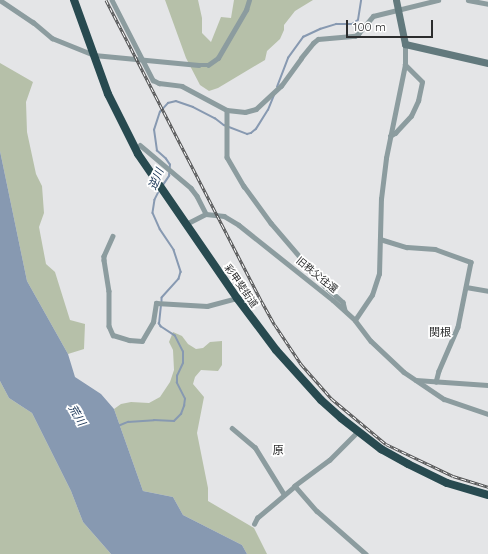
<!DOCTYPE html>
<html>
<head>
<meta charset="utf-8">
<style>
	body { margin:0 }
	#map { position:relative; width:488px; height:554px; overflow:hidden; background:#e4e5e7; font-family:Quicksand,"Noto Sans JP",sans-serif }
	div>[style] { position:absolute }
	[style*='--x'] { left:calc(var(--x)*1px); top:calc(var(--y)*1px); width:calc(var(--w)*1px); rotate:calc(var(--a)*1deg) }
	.green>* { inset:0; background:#b6c0a9 }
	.water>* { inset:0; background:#8799b1 }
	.stream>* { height:1.5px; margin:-0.75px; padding:0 0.75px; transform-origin:0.75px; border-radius:0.75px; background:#8799b1 }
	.street>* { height:4.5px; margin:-2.25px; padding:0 2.25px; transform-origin:2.25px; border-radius:2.25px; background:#8c9c9f }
	.secondary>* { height:7px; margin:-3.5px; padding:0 3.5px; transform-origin:3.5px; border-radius:3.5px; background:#62797d }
	.highway>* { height:8px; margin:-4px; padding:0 4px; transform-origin:4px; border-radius:4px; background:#284a50 }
	.rail>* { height:3px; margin-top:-1.5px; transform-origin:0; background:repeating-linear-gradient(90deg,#fff 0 4.5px,#515253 0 9px); box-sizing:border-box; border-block:1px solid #515253 }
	span { translate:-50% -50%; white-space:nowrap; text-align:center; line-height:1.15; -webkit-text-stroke:3.5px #fff; paint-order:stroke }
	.street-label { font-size:10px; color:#2b2c2d }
	.water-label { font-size:11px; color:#122e50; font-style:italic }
	.neighbourhood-label { font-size:11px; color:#2b2c2d }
	.scale { position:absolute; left:346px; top:20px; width:87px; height:18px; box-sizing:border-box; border:2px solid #2b2c2d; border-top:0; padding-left:5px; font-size:12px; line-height:14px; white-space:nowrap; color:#2b2c2d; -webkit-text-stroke:3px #fff; paint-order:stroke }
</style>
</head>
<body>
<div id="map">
	<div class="green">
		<i style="clip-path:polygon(165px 0,198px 0,202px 18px,202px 33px,211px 42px,221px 17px,231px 18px,234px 0,313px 0,295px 11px,284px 25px,284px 30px,280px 39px,267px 51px,265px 60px,218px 88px,209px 91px,200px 85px,186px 58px)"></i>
		<i style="clip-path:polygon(0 63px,33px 82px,26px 102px,27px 132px,36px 174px,42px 186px,44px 213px,39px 227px,46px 264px,55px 272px,70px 320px,85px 324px,84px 349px,68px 354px,27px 281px,0 151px)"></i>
		<i style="clip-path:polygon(173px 332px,182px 336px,188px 344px,196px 349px,203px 348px,210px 342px,222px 341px,222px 365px,218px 371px,201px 370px,195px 377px,193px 384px,204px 397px,197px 433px,208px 488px,208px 501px,254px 528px,267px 554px,247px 554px,242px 545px,183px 515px,173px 497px,143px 491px,114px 409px,121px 404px,131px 402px,149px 403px,160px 397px,170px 382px,174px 370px,173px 350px,169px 342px)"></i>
		<i style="clip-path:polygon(0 381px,9px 398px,32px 413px,71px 491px,83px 522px,111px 554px,0 554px)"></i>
	</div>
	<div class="water">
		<i style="clip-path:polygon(0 151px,27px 281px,68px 354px,75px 377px,101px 394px,114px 409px,143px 491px,173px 497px,183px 515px,242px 545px,247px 554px,111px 554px,83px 522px,71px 491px,32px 413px,9px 398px,0 381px)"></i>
	</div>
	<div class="stream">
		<i style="--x:277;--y:87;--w:31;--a:-69"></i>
		<i style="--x:288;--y:58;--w:26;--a:-54"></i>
		<i style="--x:303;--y:37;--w:19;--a:-25"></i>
		<i style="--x:320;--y:29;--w:17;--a:-17"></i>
		<i style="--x:336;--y:24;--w:16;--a:0"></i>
		<i style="--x:352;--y:24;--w:7;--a:-34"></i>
		<i style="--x:358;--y:20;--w:20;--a:-81"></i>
		<i style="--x:163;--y:185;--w:11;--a:-56"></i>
		<i style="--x:169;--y:176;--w:11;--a:-85"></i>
		<i style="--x:170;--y:165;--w:7;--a:-124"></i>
		<i style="--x:166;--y:159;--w:12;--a:-138"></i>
		<i style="--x:157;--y:151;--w:21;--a:-98"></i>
		<i style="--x:154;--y:130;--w:19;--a:-72"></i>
		<i style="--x:160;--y:112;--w:12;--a:-48"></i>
		<i style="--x:168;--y:103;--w:8;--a:-14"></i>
		<i style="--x:176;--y:101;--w:18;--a:19"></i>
		<i style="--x:193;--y:107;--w:25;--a:27"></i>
		<i style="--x:215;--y:118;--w:11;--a:38"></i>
		<i style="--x:224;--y:125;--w:25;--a:21"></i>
		<i style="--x:247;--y:134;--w:4;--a:-14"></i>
		<i style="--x:251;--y:133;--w:6;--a:-39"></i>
		<i style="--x:256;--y:129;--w:22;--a:-58"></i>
		<i style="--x:268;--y:110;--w:16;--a:-68"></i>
		<i style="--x:160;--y:190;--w:11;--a:117"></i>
		<i style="--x:155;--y:200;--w:13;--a:99"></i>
		<i style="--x:153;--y:213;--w:17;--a:66"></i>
		<i style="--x:160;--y:229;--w:25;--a:56"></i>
		<i style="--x:174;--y:250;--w:23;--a:72"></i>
		<i style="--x:181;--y:272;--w:7;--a:106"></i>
		<i style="--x:179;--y:279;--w:25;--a:132"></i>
		<i style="--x:162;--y:298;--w:3;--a:90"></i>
		<i style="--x:118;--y:426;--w:11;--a:-22"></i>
		<i style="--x:128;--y:422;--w:26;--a:-4"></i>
		<i style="--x:154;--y:420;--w:20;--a:3"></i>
		<i style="--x:174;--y:421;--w:10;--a:-45"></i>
		<i style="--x:181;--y:414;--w:9;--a:-69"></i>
		<i style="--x:184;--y:406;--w:7;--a:-82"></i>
		<i style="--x:185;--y:399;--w:18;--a:-117"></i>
		<i style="--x:177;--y:383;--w:7;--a:-90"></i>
		<i style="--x:177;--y:376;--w:14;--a:-65"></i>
		<i style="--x:183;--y:363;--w:11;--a:-90"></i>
		<i style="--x:183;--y:352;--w:18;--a:-117"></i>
		<i style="--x:175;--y:336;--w:17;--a:-147"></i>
		<i style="--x:161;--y:327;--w:4;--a:-124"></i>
		<i style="--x:159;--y:324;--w:19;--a:-84"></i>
	</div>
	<div class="street">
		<i style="--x:0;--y:0;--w:40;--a:34"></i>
		<i style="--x:33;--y:22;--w:25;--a:40"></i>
		<i style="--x:52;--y:38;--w:45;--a:22"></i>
		<i style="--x:94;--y:55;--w:105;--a:5.4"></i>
		<i style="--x:199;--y:65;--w:9;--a:0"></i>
		<i style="--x:208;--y:65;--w:12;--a:-35"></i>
		<i style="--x:218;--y:58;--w:56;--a:-59.7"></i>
		<i style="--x:246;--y:10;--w:10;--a:-73"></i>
		<i style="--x:112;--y:0;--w:90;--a:62.9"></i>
		<i style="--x:153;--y:80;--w:7;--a:27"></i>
		<i style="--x:159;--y:83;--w:23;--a:7"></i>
		<i style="--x:182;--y:86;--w:51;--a:28.1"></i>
		<i style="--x:227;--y:110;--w:47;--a:90"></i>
		<i style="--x:227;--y:157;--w:34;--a:60"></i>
		<i style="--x:244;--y:186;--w:46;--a:53.9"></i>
		<i style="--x:271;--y:223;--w:83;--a:49.4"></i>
		<i style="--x:325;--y:286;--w:24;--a:42"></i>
		<i style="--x:343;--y:302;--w:8;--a:76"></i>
		<i style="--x:468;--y:0;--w:20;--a:11"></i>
		<i style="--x:227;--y:110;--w:18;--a:6"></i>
		<i style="--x:245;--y:112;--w:11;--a:-15"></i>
		<i style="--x:256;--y:109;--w:34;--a:-43"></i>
		<i style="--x:281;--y:86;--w:34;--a:-54"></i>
		<i style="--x:301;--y:58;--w:19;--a:-51"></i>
		<i style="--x:313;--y:43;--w:6;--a:-39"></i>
		<i style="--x:318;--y:39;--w:37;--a:-5"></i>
		<i style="--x:355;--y:36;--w:4;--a:-34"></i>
		<i style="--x:358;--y:34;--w:23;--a:-50"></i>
		<i style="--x:373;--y:16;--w:67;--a:-13.8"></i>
		<i style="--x:390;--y:136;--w:6;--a:-31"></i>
		<i style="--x:395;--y:133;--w:23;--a:-47"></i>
		<i style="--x:411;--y:116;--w:17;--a:-65"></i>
		<i style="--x:418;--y:101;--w:19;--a:-78"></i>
		<i style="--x:422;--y:82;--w:24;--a:-135"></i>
		<i style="--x:140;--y:145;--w:67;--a:40.1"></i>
		<i style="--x:191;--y:188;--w:10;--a:53"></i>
		<i style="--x:197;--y:196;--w:20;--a:63"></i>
		<i style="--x:186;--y:224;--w:22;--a:-27"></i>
		<i style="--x:206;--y:214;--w:18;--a:6"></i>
		<i style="--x:224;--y:216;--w:17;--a:31"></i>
		<i style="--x:239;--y:225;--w:120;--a:38.6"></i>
		<i style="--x:333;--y:300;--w:30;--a:42"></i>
		<i style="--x:355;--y:320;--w:26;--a:53"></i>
		<i style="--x:371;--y:341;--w:45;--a:43.2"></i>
		<i style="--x:404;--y:372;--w:48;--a:34"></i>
		<i style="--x:444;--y:399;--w:46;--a:18.8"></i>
		<i style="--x:113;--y:236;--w:22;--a:114"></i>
		<i style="--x:104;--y:256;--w:4;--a:90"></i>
		<i style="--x:104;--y:260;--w:31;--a:81"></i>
		<i style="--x:109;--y:291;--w:35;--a:90"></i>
		<i style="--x:109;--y:326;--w:10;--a:66"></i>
		<i style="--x:113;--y:335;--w:17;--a:17"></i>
		<i style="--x:129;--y:340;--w:13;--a:4"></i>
		<i style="--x:142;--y:341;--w:22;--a:-60"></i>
		<i style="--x:153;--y:322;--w:19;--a:-81"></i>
		<i style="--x:156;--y:303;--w:51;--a:3.4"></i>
		<i style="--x:207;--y:306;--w:31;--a:-15"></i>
		<i style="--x:380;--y:239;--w:28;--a:17"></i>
		<i style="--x:407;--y:247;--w:28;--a:4"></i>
		<i style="--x:435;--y:249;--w:38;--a:20"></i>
		<i style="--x:471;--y:262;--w:66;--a:101.3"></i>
		<i style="--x:458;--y:327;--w:48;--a:113.4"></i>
		<i style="--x:439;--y:371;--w:11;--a:105"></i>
		<i style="--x:466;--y:287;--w:22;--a:10"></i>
		<i style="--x:355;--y:320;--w:30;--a:-56"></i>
		<i style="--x:372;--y:295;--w:22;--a:-72"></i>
		<i style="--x:379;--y:274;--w:75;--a:-88.5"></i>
		<i style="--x:381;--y:199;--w:41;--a:-83"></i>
		<i style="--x:386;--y:158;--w:95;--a:-78.5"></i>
		<i style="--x:405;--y:65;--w:21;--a:-90"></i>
		<i style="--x:416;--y:380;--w:72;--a:4"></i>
		<i style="--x:232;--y:428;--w:30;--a:40"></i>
		<i style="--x:255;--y:447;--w:55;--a:58.3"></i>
		<i style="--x:358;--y:432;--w:40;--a:135"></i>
		<i style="--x:330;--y:460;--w:44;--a:143.4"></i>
		<i style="--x:295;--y:486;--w:33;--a:49"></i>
		<i style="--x:317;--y:511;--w:65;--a:41.3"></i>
		<i style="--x:254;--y:524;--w:7;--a:-63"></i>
		<i style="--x:257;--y:518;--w:50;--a:-40.1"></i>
	</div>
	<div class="secondary">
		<i style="--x:396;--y:0;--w:45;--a:78.4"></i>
		<i style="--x:405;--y:44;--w:85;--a:12.9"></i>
	</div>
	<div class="highway">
		<i style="--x:74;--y:0;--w:100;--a:70.1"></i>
		<i style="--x:108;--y:94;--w:67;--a:63.4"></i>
		<i style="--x:138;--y:154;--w:175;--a:55.5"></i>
		<i style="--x:237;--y:298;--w:65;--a:53.1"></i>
		<i style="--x:276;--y:350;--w:67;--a:48"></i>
		<i style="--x:321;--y:400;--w:27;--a:42"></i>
		<i style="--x:341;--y:418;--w:51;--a:37.8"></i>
		<i style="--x:381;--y:449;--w:31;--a:29"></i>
		<i style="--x:408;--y:464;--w:43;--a:26"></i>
		<i style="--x:447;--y:483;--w:43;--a:16.3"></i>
	</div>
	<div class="rail">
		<i style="--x:106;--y:0;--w:340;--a:62.7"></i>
		<i style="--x:262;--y:302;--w:26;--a:61"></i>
		<i style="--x:275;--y:325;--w:47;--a:56.3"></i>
		<i style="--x:301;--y:364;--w:47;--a:48.5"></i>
		<i style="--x:332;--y:399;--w:70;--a:39.8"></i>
		<i style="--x:386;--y:444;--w:74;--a:25.5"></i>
		<i style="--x:453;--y:476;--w:37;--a:17"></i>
	</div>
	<div class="street-label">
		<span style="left:317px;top:275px;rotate:39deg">旧秩父往還</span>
		<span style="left:241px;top:286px;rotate:55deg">彩甲斐街道</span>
	</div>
	<div class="water-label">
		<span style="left:156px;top:179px;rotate:-68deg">逆川</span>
		<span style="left:77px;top:415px;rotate:59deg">荒川</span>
	</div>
	<div class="neighbourhood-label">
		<span style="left:440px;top:332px">関根</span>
		<span style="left:278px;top:450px">原</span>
	</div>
	<div class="scale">100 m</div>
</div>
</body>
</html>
